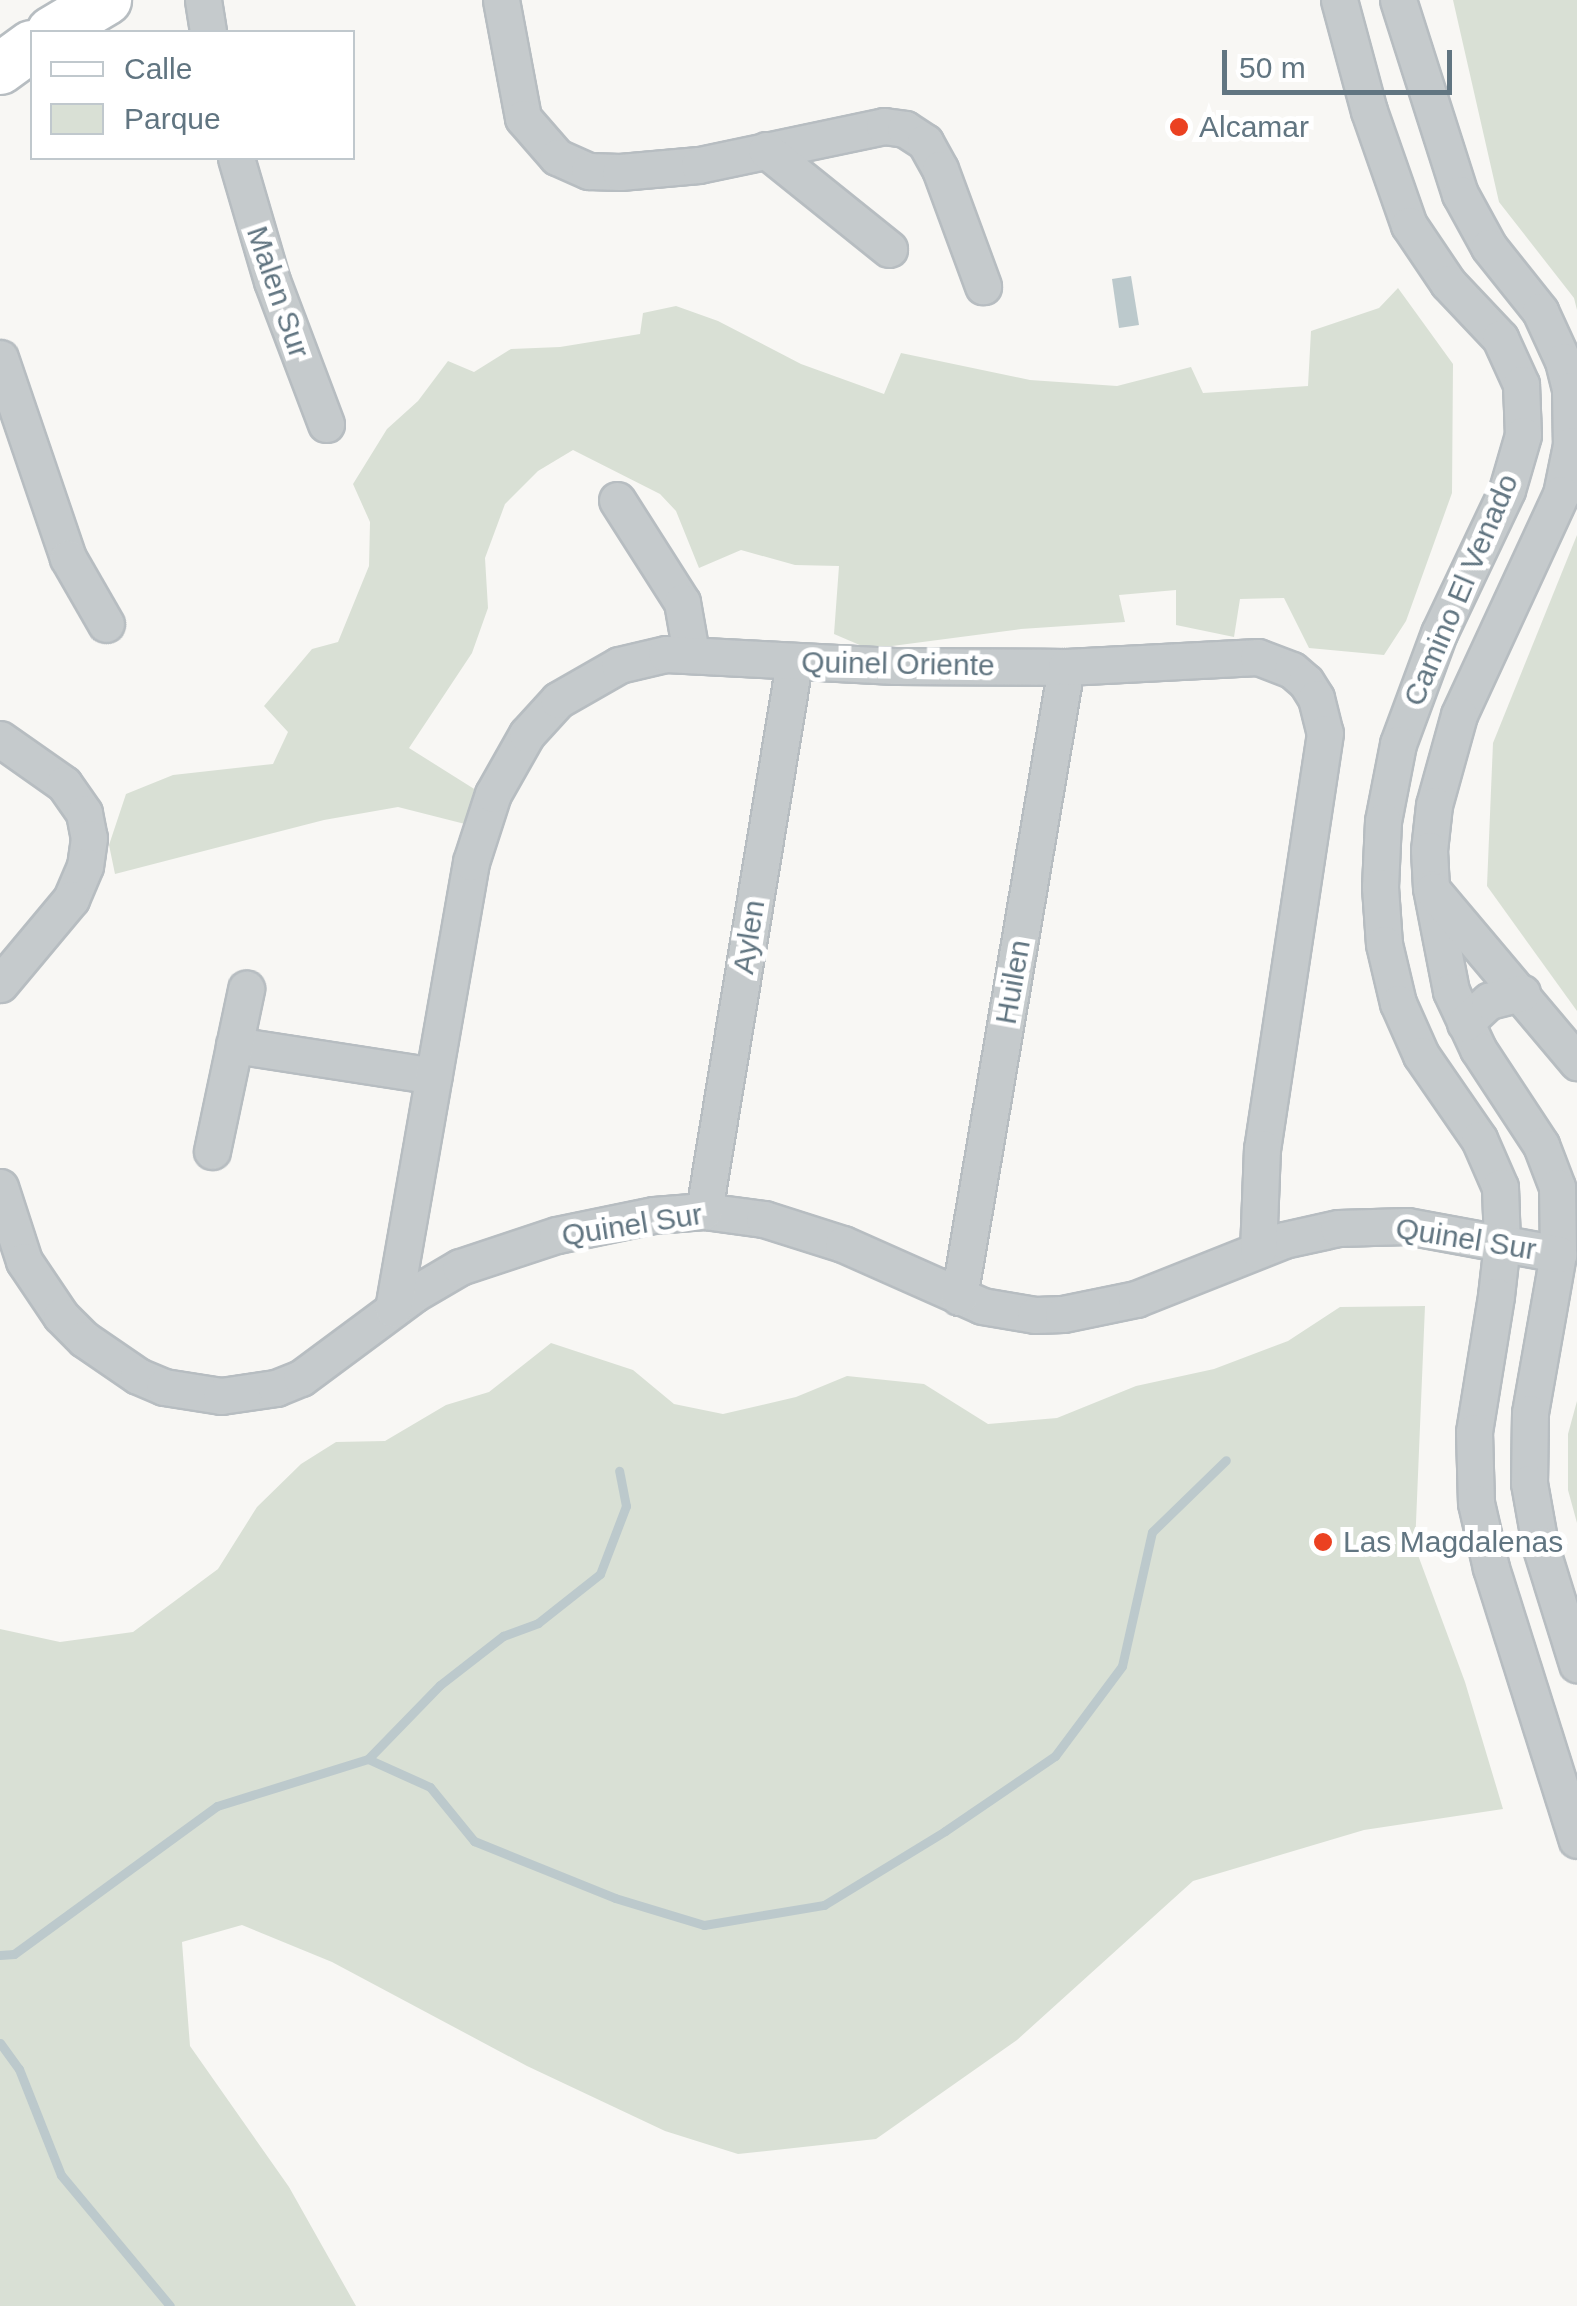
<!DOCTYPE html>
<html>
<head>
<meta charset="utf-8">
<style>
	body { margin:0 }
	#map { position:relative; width:1577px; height:2306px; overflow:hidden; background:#f8f7f4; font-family:Arial,sans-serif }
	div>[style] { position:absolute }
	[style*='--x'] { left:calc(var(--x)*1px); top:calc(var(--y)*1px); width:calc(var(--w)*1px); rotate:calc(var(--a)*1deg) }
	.green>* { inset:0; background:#d9e0d5 }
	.water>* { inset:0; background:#bcc9cc }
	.stream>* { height:9px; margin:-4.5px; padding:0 4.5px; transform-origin:4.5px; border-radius:4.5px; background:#bcc9cc }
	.roads { filter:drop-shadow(2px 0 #b7bdc1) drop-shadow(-2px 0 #b7bdc1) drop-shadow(0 2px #b7bdc1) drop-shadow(0 -2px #b7bdc1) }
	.street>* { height:35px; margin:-17.5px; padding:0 17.5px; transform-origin:17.5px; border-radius:17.5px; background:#c5cacc }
	.secondary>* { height:50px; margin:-25px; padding:0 25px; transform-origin:25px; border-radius:25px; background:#fff }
	.dots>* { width:28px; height:28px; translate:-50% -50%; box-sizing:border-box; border:5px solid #fff; border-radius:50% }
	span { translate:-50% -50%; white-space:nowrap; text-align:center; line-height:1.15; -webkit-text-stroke:10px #fff; paint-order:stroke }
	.poi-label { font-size:30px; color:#617581 }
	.left { translate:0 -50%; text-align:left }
	.street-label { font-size:30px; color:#617581 }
	.legend { position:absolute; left:30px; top:30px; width:325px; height:130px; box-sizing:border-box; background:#fff; border:2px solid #c0c8cd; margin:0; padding:12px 18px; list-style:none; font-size:30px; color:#617581 }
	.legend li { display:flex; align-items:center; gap:20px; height:50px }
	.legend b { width:50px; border:2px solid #c0c8cd }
	.scale { position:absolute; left:1222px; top:50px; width:230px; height:45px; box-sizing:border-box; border:5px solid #617581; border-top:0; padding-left:12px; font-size:30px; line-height:35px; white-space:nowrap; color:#617581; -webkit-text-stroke:8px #fff; paint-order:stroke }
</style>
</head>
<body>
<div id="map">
	<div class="green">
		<i style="clip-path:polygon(1453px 0,1577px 0,1577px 310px,1574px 298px,1499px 202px)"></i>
		<i style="clip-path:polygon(1398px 288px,1453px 364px,1452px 493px,1406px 621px,1384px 655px,1309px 648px,1284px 598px,1240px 599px,1234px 637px,1176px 625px,1176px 590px,1119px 595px,1125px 622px,1021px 629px,869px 649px,834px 634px,839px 566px,795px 565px,741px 550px,699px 568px,676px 511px,660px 494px,573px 450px,538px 471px,505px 504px,485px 558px,488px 608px,472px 653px,409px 748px,479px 792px,465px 824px,398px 807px,324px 820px,115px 874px,109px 845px,126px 794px,173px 775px,273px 764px,288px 732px,264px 706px,312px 649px,338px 642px,369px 566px,370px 522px,353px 484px,387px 429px,418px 401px,448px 361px,474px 372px,511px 349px,560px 347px,640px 334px,643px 313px,676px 306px,718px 321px,801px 364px,884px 394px,901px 353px,1030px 380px,1117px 386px,1191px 367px,1203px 393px,1308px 386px,1311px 331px,1379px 308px)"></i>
		<i style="clip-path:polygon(1577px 535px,1577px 1011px,1487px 886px,1493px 743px)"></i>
		<i style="clip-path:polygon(1425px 1306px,1415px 1547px,1465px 1682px,1503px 1809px,1364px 1830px,1193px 1881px,1017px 2040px,876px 2139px,738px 2154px,665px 2131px,527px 2066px,332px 1962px,242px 1925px,182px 1942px,190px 2046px,289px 2187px,356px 2306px,0 2306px,0 1629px,60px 1642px,133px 1632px,218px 1569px,257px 1507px,301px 1464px,336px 1442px,385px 1441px,446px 1405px,489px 1392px,551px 1343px,633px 1370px,674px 1404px,723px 1414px,796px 1397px,847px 1376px,924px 1384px,988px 1424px,1057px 1418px,1136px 1386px,1214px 1369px,1288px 1341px,1340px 1307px)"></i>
		<i style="clip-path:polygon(1577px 1401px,1577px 1523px,1568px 1490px,1568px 1434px)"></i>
	</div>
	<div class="water">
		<i style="clip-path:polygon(1131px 276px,1139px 325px,1119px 328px,1112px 279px)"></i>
	</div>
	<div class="stream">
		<i style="--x:368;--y:1759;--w:103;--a:-45.8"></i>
		<i style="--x:440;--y:1685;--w:80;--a:-37.9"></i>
		<i style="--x:503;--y:1636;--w:37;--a:-20"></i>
		<i style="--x:538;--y:1623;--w:79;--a:-38.3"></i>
		<i style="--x:600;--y:1574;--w:73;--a:-69.1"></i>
		<i style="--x:626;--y:1506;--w:36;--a:-101"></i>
		<i style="--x:0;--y:1955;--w:14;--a:-4"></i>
		<i style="--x:14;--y:1954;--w:251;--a:-36.1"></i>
		<i style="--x:217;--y:1806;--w:158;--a:-17.3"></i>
		<i style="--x:368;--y:1759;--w:68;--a:24.3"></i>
		<i style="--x:430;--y:1787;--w:70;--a:50.8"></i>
		<i style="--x:474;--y:1841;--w:152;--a:22"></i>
		<i style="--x:615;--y:1898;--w:93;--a:16.9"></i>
		<i style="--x:704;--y:1925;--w:122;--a:-9.5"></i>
		<i style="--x:824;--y:1905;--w:142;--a:-31.4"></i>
		<i style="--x:945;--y:1831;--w:133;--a:-34.3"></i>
		<i style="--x:1055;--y:1756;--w:112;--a:-53.3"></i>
		<i style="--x:1122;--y:1666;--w:137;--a:-77.4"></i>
		<i style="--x:1152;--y:1532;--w:103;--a:-44.2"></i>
		<i style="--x:0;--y:2043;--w:32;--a:54"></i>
		<i style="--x:19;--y:2069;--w:114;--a:68.4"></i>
		<i style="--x:61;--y:2175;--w:170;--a:50.2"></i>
	</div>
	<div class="roads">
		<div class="street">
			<i style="--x:203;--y:0;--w:32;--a:81"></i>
			<i style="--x:501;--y:0;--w:120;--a:79.4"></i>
			<i style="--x:523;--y:118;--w:52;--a:48.9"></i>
			<i style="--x:557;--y:157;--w:35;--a:24"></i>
			<i style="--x:589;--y:171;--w:31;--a:2"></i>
			<i style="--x:620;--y:172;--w:79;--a:-5.1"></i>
			<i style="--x:699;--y:165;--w:189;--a:-11.9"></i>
			<i style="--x:884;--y:126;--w:21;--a:8"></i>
			<i style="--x:905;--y:129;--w:24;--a:33"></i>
			<i style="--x:925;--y:142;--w:31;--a:61"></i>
			<i style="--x:940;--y:169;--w:125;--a:69.8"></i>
			<i style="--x:1339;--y:0;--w:115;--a:74.9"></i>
			<i style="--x:1369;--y:111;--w:121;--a:70.7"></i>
			<i style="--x:1409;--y:225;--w:70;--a:56.1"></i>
			<i style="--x:1448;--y:283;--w:76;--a:46.6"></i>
			<i style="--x:1500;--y:338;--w:51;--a:65.5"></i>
			<i style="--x:1521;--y:384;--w:51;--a:87.8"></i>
			<i style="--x:1523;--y:435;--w:57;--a:106.2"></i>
			<i style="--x:1507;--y:490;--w:158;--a:115.4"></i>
			<i style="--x:1439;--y:633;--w:118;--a:110.3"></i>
			<i style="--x:1398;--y:744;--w:78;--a:101"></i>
			<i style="--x:1383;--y:821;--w:66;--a:92.6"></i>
			<i style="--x:1380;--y:887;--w:57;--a:86"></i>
			<i style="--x:1384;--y:944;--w:61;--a:76.7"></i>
			<i style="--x:1398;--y:1003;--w:57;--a:66.1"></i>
			<i style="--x:1421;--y:1055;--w:102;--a:55.4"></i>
			<i style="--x:1479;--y:1139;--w:52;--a:66.4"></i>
			<i style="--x:1500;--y:1187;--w:56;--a:88"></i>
			<i style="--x:1502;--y:1243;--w:53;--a:96.5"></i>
			<i style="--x:1496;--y:1296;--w:138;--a:99.2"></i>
			<i style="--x:1474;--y:1432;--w:71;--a:88.4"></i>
			<i style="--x:1476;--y:1503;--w:67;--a:77"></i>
			<i style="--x:1491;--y:1568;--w:285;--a:72.5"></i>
			<i style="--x:1398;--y:0;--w:204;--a:72.3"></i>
			<i style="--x:1460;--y:194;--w:60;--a:61.3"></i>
			<i style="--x:1489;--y:247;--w:82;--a:51.4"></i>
			<i style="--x:1540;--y:311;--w:55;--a:65.3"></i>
			<i style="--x:1563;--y:361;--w:30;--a:76"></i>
			<i style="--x:1570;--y:390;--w:55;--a:89"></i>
			<i style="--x:1571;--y:445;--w:50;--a:101.5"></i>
			<i style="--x:1561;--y:494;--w:243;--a:114.8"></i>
			<i style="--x:1459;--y:715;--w:93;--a:105.5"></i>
			<i style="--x:1434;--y:805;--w:45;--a:96.3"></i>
			<i style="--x:1429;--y:850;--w:38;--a:87"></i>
			<i style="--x:1431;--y:888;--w:105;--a:79"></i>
			<i style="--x:1451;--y:991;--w:64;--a:65"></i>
			<i style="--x:1478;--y:1049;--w:115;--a:56.7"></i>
			<i style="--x:1541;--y:1145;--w:45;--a:69.1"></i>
			<i style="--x:1557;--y:1187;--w:67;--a:89.1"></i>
			<i style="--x:1558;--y:1254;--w:161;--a:100"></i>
			<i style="--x:1530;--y:1413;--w:70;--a:90.8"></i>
			<i style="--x:1529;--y:1483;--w:63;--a:79.9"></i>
			<i style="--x:1540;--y:1545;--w:125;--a:72.7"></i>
			<i style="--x:766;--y:150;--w:158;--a:38.8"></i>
			<i style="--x:236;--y:158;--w:128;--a:73.7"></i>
			<i style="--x:272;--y:281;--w:153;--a:69.3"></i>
			<i style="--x:0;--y:358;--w:211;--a:71.2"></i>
			<i style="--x:68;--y:558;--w:76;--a:60.1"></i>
			<i style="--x:617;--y:500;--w:121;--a:57.5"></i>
			<i style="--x:682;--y:602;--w:52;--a:80"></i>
			<i style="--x:0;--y:739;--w:78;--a:35.1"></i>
			<i style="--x:64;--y:784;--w:35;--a:55"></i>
			<i style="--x:84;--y:813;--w:25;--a:79"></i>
			<i style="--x:89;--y:838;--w:28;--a:98"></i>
			<i style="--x:85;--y:866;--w:36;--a:113"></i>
			<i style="--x:71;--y:899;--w:111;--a:129.9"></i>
			<i style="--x:1433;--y:891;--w:224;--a:49.9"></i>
			<i style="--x:1465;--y:1023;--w:33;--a:-43"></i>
			<i style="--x:1489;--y:1001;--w:34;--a:-14"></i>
			<i style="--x:234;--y:1045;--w:202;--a:8.8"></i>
			<i style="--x:212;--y:1151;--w:166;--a:-78.1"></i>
			<i style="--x:0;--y:1187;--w:78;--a:72"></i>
			<i style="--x:24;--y:1261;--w:66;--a:56.1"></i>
			<i style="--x:61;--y:1316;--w:33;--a:45"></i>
			<i style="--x:84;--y:1339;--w:65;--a:34.4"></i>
			<i style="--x:138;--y:1376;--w:28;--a:23"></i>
			<i style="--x:164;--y:1387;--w:58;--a:9"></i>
			<i style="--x:221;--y:1396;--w:56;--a:-8.3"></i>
			<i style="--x:276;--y:1388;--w:27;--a:-22"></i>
			<i style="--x:301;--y:1378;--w:141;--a:-36.6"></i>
			<i style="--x:414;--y:1294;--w:53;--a:-30.4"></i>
			<i style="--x:460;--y:1267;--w:102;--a:-18.3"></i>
			<i style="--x:557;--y:1235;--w:99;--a:-11.7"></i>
			<i style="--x:654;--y:1215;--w:50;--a:-4.6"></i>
			<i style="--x:704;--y:1211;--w:61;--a:7.6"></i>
			<i style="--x:764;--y:1219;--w:83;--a:17.6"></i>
			<i style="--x:843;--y:1244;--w:152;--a:24"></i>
			<i style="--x:982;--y:1306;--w:54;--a:9.6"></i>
			<i style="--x:1035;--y:1315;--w:28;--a:-2"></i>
			<i style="--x:1063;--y:1314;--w:75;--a:-11.6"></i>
			<i style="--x:1136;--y:1299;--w:159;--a:-21.7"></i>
			<i style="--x:1284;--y:1240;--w:55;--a:-12.5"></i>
			<i style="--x:1338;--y:1228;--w:69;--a:-1.7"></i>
			<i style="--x:1407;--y:1226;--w:154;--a:10.5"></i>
			<i style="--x:704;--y:1211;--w:555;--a:-80.67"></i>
			<i style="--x:959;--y:1297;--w:639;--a:-80.36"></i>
			<i style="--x:393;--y:1309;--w:454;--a:-80.1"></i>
			<i style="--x:471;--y:862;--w:71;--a:-72.1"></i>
			<i style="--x:493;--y:794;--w:69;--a:-60.5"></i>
			<i style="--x:527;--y:734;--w:46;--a:-47.6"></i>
			<i style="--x:558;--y:700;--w:70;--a:-29.8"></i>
			<i style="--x:619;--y:665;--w:48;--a:-13.2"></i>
			<i style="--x:666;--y:654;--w:229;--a:3"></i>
			<i style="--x:895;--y:666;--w:171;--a:0.3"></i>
			<i style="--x:1066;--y:667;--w:192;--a:-3"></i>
			<i style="--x:1258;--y:657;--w:36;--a:21"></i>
			<i style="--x:1292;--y:670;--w:18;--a:41"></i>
			<i style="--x:1306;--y:682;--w:19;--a:58"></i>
			<i style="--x:1316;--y:698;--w:36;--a:76"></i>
			<i style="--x:1325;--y:733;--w:420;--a:98.6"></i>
			<i style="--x:1262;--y:1148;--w:102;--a:92.2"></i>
		</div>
		<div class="secondary">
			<i style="--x:52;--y:32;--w:63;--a:-30.7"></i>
			<i style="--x:0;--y:69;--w:39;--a:-36"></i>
		</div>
	</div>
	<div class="dots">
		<i style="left:1179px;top:127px;background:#eb4121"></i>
		<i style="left:1323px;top:1542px;background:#eb4121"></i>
	</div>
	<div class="poi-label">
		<span class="left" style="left:1199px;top:127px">Alcamar</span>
		<span class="left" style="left:1343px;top:1542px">Las Magdalenas</span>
	</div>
	<div class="street-label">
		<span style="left:278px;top:292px;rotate:71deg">Malen Sur</span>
		<span style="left:1461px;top:590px;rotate:-67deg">Camino El Venado</span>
		<span style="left:898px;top:664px;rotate:1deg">Quinel Oriente</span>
		<span style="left:749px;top:937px;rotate:-81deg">Aylen</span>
		<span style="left:1013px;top:982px;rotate:-80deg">Huilen</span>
		<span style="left:632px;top:1225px;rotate:-9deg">Quinel Sur</span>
		<span style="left:1466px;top:1239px;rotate:9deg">Quinel Sur</span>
	</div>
	<ul class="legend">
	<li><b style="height:12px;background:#fff"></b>Calle</li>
	<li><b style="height:28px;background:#d9e0d5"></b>Parque</li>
	</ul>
	<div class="scale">50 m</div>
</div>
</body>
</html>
